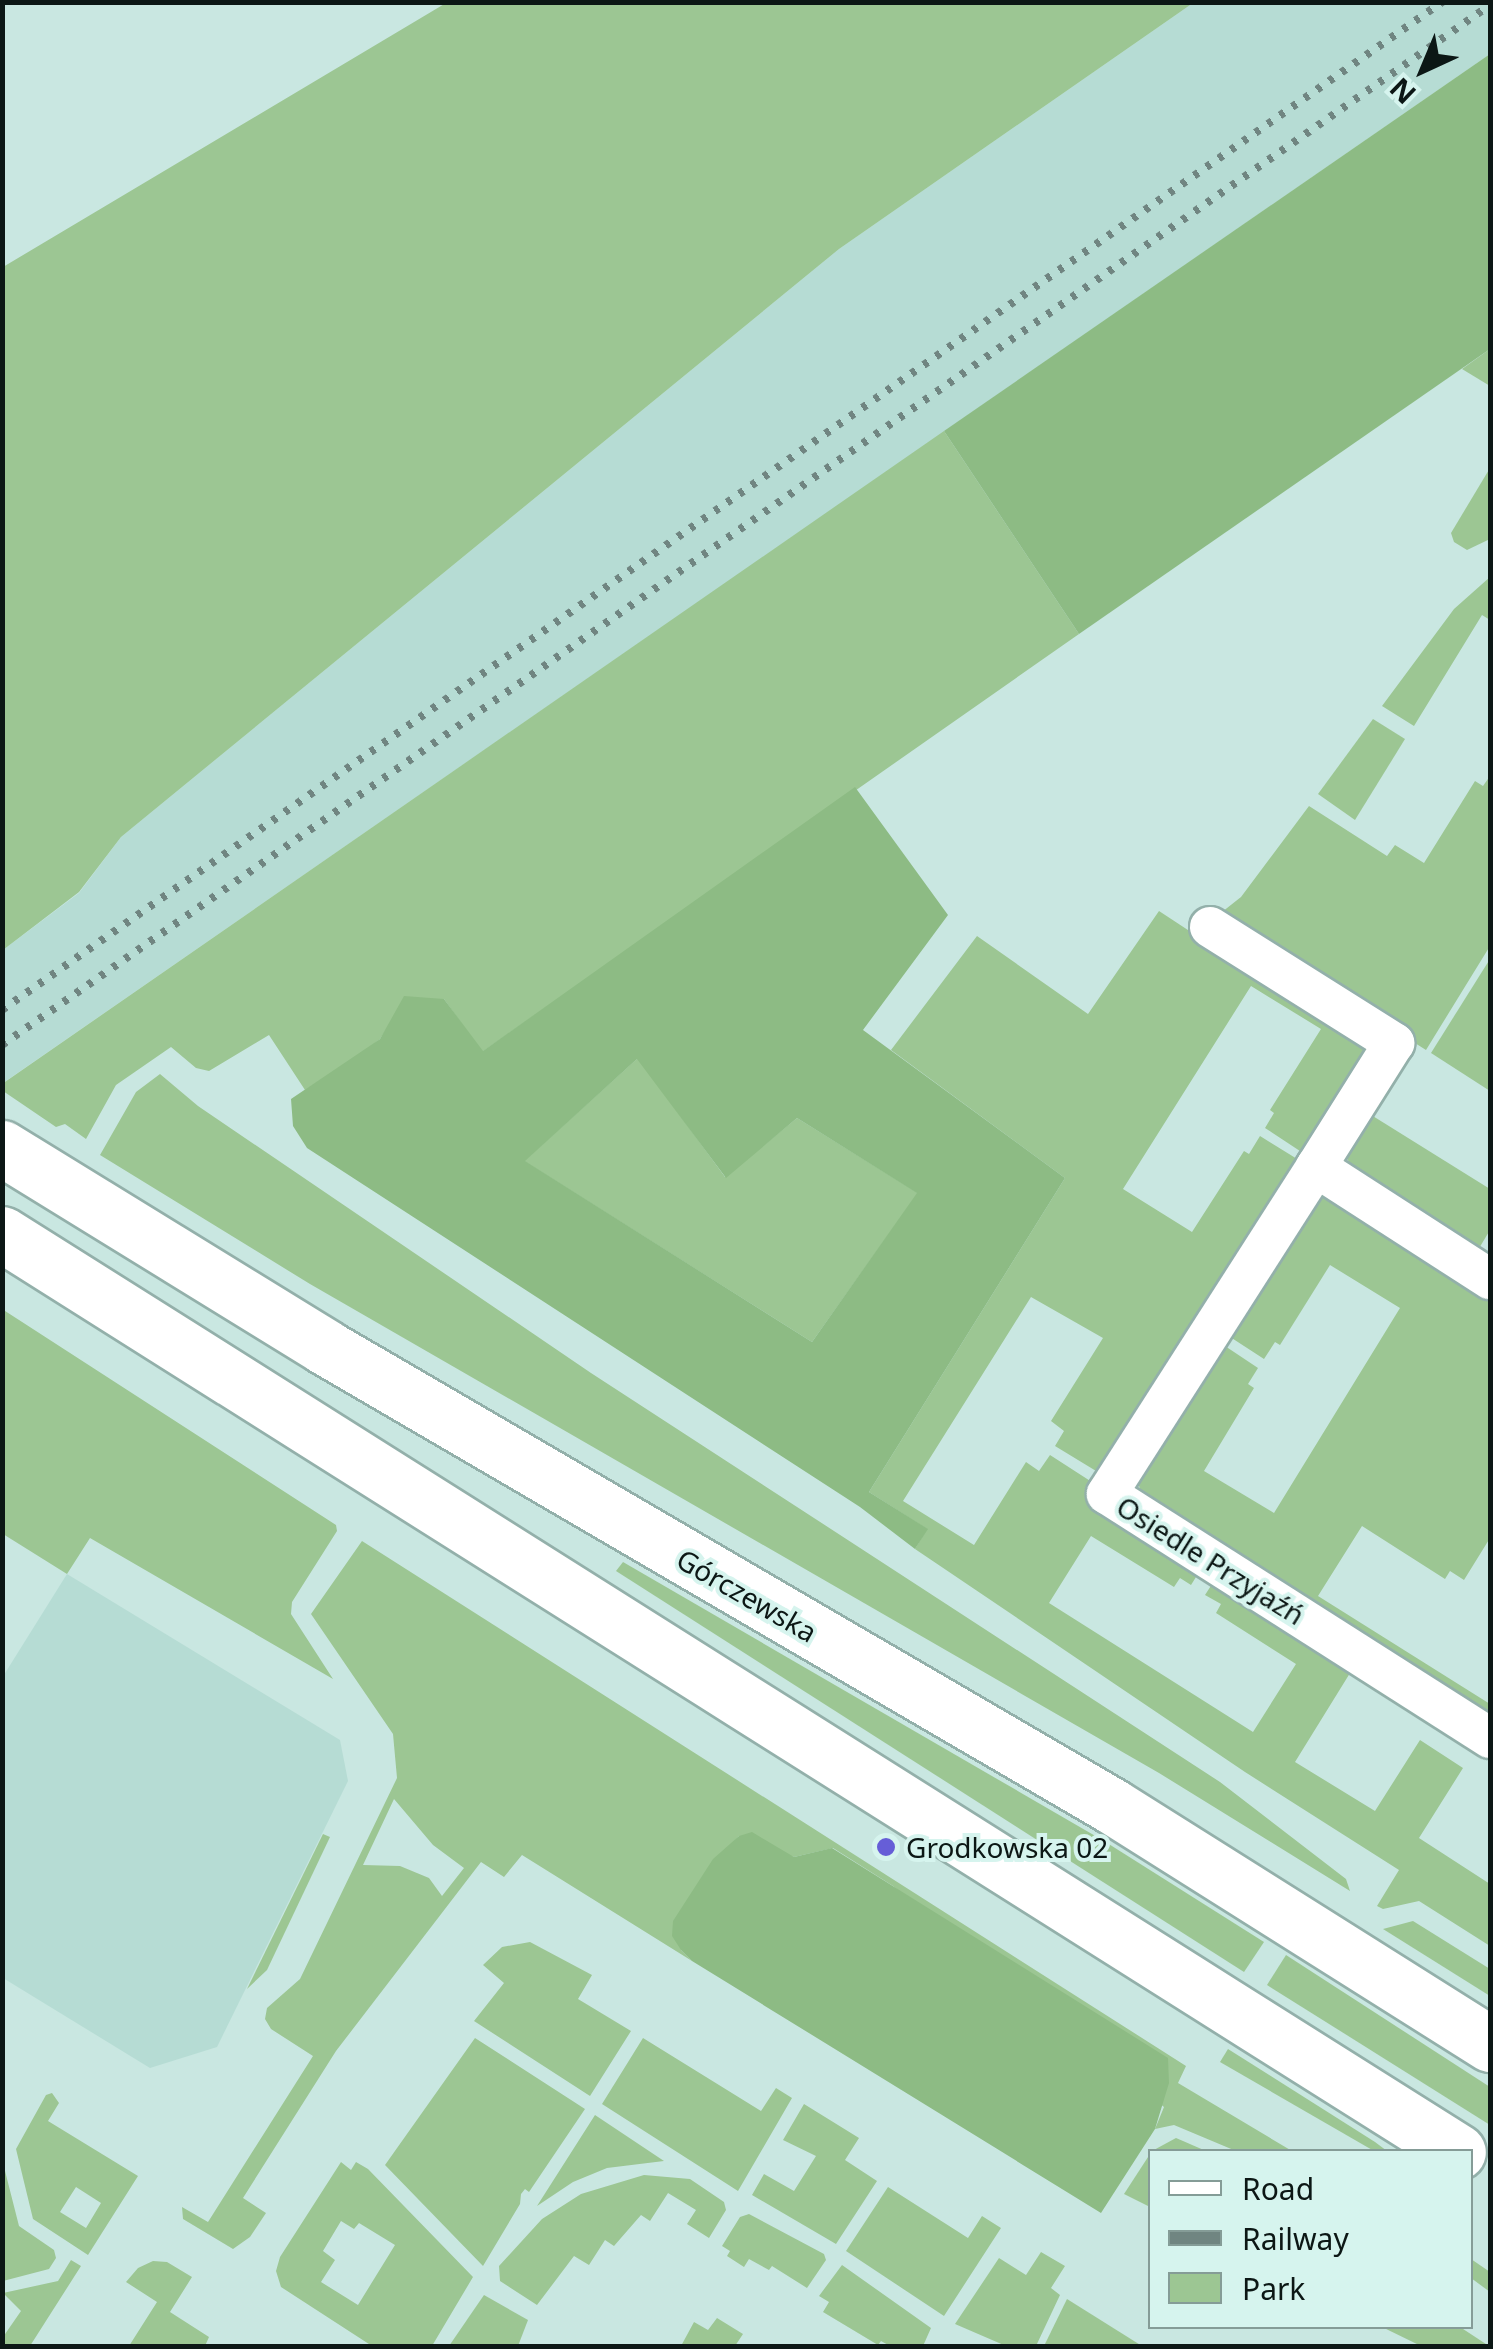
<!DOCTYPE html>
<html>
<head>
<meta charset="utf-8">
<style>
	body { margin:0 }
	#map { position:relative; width:1493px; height:2349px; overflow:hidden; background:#c9e7e1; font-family:"Noto Sans",sans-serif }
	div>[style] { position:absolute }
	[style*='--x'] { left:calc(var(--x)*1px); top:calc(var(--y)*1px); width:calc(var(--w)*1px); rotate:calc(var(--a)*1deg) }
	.built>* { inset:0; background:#b6dcd4 }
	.green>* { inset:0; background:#9cc693 }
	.forest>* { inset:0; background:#8dbb84 }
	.roads { filter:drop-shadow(2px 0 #93b0aa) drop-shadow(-2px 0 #93b0aa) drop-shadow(0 2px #93b0aa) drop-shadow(0 -2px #93b0aa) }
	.street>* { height:40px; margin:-20px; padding:0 20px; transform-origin:20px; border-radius:20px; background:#fff }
	.secondary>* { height:55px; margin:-27.5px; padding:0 27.5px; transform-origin:27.5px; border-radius:27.5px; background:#fff }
	.rail>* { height:8px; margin-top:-4px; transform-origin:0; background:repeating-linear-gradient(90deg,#708581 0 5px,transparent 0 15px) }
	.dots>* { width:28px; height:28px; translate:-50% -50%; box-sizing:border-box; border:5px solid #d6f4ee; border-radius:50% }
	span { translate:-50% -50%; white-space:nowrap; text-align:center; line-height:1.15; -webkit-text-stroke:8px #d6f4ee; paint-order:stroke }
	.street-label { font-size:28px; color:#0c1715 }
	.poi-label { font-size:28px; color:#0c1715 }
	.left { translate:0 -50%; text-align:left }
	.frame { position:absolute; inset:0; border:5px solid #0c1715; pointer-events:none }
	.legend { position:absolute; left:1148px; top:2149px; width:325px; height:180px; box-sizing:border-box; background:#d6f4ee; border:2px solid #859c97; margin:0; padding:12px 18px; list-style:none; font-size:30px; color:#0c1715 }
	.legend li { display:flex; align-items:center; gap:20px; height:50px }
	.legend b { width:50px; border:2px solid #859c97 }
	.north { position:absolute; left:1373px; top:20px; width:100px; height:100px; -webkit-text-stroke:8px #d6f4ee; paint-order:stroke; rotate:224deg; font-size:28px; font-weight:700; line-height:40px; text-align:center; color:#0c1715 }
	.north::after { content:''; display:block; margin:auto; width:35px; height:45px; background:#0c1715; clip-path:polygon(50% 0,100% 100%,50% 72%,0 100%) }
</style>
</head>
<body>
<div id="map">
	<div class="built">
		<i style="clip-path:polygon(1193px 3px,1490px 3px,1490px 54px,3px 1083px,3px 950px,79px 893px,121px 837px,839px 249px)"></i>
		<i style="clip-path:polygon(67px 1574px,340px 1740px,348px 1781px,217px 2047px,150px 2068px,3px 1978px,2px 1678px)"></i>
	</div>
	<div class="green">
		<i style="clip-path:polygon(446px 3px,1193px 3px,839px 249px,121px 837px,79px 892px,3px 950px,3px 267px)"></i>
		<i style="clip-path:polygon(1490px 349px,1490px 386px,1462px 369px)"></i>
		<i style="clip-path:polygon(944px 431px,1079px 634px,482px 1052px,444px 999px,395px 1016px,380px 1039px,360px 1055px,305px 1090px,269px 1035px,209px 1071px,196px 1068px,171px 1047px,116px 1085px,86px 1139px,65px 1124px,56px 1127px,3px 1091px,2px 1084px)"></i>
		<i style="clip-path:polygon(1490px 468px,1490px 539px,1467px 550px,1454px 542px,1451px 533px)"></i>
		<i style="clip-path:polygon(1490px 577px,1490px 620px,1482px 615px,1414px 726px,1382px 706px,1454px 609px)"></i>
		<i style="clip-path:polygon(1373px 719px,1405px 739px,1355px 820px,1318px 794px)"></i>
		<i style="clip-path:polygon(1490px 776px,1490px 946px,1426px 1050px,1236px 930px,1222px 912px,1241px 897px,1309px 806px,1387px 856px,1395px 845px,1424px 863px,1475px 781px,1483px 786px)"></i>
		<i style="clip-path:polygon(1159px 911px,1366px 1047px,1366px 1054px,1306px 1155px,1265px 1128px,1274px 1113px,1270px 1110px,1321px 1029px,1251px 986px,1123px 1189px,1192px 1232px,1244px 1151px,1249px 1154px,1260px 1136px,1302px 1162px,1101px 1474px,1055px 1446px,1064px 1431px,1051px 1421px,1103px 1338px,1031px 1297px,903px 1501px,974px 1545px,1026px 1462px,1039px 1471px,1050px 1455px,1098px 1486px,1201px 1569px,1191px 1585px,1180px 1578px,1174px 1587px,1091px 1536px,1049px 1603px,1253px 1732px,1296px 1664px,1216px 1613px,1221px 1604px,1205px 1595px,1216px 1578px,1355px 1665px,1295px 1762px,1375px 1811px,1420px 1740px,1463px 1768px,1419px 1838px,1490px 1884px,1490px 1946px,1419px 1901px,1383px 1909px,1377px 1906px,1399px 1870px,1245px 1772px,915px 1549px,927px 1529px,869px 1492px,1065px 1178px,891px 1050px,977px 936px,1088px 1014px)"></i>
		<i style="clip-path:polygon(1490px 959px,1490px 1091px,1431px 1053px)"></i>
		<i style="clip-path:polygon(638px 1058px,725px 1177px,797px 1118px,918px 1193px,812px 1342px,524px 1161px)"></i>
		<i style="clip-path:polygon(160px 1074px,198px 1106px,591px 1373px,1220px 1782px,1346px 1879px,1350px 1891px,1159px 1773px,310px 1284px,100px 1155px,136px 1092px)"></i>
		<i style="clip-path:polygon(1368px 1113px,1490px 1189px,1490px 1230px,1475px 1255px,1354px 1171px,1345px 1155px)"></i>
		<i style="clip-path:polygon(1327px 1197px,1490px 1292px,1490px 1538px,1464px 1580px,1450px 1571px,1445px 1579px,1362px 1526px,1318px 1596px,1490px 1704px,1490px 1725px,1145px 1500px,1140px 1490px,1138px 1481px,1219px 1342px,1258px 1368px,1248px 1384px,1254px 1388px,1204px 1471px,1274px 1513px,1400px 1308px,1330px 1265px,1280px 1345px,1275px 1342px,1264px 1359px,1224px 1333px,1317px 1199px)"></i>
		<i style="clip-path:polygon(2px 1309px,336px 1525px,337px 1531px,292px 1602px,291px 1614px,333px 1679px,90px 1538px,67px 1574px,3px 1534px)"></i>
		<i style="clip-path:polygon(evenodd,362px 1541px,1186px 2066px,1178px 2083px,1292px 2151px,1236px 2151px,1174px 2125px,1155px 2129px,1164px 2107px,893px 1886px,833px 1848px,794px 1857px,739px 1836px,730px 1846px,681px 1950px,692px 1961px,522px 1855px,504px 1877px,481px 1862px,336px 2051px,243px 2198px,266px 2213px,250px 2237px,233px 2249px,183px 2219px,182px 2207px,208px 2222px,313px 2056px,271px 2029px,265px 2019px,267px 2008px,300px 1979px,397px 1778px,393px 1734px,311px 1614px,362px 1541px,394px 1799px,433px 1845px,464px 1868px,442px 1896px,429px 1878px,400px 1866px,363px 1865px,394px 1799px)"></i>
		<i style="clip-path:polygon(623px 1562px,1104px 1841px,1264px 1942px,1244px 1972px,616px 1571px)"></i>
		<i style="clip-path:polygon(323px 1834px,330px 1837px,267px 1970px,247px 1989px)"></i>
		<i style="clip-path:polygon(1413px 1921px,1490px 1969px,1490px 1996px,1383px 1929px)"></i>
		<i style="clip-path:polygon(530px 1942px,592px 1975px,578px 1999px,631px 2031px,590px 2096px,474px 2021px,504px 1983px,483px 1965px,502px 1947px)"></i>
		<i style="clip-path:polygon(1286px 1955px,1490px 2087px,1490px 2125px,1267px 1985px)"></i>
		<i style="clip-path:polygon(475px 2038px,585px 2109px,529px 2192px,525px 2189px,521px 2194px,520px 2204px,483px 2266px,385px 2165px)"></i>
		<i style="clip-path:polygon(643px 2038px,761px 2111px,776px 2088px,792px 2098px,738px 2191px,602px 2104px)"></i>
		<i style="clip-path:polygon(1228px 2049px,1375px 2142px,1387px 2151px,1374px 2151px,1220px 2062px)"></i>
		<i style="clip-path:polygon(evenodd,52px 2093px,59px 2103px,48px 2121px,138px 2176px,88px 2255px,33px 2219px,16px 2149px,46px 2095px,52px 2093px,76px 2187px,101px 2203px,86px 2228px,60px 2212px,76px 2187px)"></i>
		<i style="clip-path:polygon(804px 2104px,859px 2138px,845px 2160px,877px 2181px,836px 2244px,752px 2195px,764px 2174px,794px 2191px,816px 2156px,783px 2140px)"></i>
		<i style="clip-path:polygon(595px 2115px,664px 2161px,607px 2168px,573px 2182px,537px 2206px)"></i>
		<i style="clip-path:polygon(1176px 2138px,1183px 2141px,1206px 2151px,1152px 2151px)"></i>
		<i style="clip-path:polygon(1150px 2154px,1150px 2207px,1124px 2194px)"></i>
		<i style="clip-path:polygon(evenodd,341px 2162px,351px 2170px,356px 2162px,368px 2169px,473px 2277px,432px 2346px,372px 2346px,281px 2287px,276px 2271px,280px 2257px,341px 2162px,341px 2221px,354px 2229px,359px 2223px,395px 2245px,358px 2305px,321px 2282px,335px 2260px,323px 2251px,341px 2221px)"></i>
		<i style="clip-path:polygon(3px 2163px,19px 2226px,54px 2250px,56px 2258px,49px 2269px,3px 2281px)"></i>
		<i style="clip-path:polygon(644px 2175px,690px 2179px,724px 2202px,726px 2210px,709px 2238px,687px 2224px,696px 2210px,668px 2193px,650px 2221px,641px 2215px,614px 2246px,605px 2240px,589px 2265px,574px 2256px,537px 2305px,500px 2281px,499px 2266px,542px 2219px,581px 2194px)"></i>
		<i style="clip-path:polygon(888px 2187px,968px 2238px,982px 2216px,1001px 2228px,944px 2316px,846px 2251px)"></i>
		<i style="clip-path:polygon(749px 2214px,824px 2254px,826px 2260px,807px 2288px,772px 2266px,769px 2270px,749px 2259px,744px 2267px,727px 2256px,730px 2251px,722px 2246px,740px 2217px)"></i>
		<i style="clip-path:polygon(1041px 2252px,1065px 2266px,1051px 2288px,1060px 2295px,1036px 2346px,1006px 2346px,955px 2324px,999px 2258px,1026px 2275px)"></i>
		<i style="clip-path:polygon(1471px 2259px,1490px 2272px,1490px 2292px,1471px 2278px)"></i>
		<i style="clip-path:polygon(71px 2260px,81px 2266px,30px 2346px,3px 2346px,3px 2337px,21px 2311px,3px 2293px,58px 2281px)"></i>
		<i style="clip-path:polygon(153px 2261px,167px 2262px,192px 2277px,170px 2312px,209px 2337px,205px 2346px,129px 2346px,157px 2302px,126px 2282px,138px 2268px)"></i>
		<i style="clip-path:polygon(842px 2265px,931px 2328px,923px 2346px,890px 2346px,881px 2341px,878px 2345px,823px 2312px,829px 2302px,819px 2296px)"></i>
		<i style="clip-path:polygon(484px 2295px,528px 2320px,518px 2346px,449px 2346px)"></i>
		<i style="clip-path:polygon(1067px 2299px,1142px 2346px,1044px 2346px)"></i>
		<i style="clip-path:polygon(717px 2318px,743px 2334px,735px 2346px,681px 2346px,694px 2322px,708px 2330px)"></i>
		<i style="clip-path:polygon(1382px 2327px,1460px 2327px,1489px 2346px,1421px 2346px)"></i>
	</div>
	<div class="forest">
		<i style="clip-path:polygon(1490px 54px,1490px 349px,1079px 634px,944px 431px)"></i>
		<i style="clip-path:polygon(evenodd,855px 787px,948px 915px,863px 1030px,1065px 1178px,869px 1492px,928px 1529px,915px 1549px,860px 1507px,307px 1148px,293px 1126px,291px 1099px,380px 1039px,404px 996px,444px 999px,483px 1051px,855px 787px,637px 1059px,726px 1178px,797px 1118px,917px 1193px,812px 1342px,525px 1161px,637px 1059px)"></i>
		<i style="clip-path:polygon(752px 1832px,794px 1857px,832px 1848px,1168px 2058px,1169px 2083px,1155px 2129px,1101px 2213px,692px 1961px,681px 1950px,672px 1936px,673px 1921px,713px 1859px,739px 1836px)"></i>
	</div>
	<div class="roads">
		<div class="street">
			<i style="--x:1210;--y:927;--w:218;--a:32.2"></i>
			<i style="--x:1394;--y:1043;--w:146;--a:122.2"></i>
			<i style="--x:1316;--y:1167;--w:207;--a:32.8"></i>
			<i style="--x:1316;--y:1167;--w:388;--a:122.6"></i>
			<i style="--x:1107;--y:1494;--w:454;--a:32.5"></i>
		</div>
		<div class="secondary">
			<i style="--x:2;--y:1148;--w:379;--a:31.6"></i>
			<i style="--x:325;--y:1347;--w:911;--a:30.25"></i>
			<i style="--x:1112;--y:1806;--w:447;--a:32.2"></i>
			<i style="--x:2;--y:1234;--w:1721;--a:32.23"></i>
		</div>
	</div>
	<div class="rail">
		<i style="--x:2;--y:1010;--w:1758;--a:-34.99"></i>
		<i style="--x:2;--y:1045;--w:1815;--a:-34.95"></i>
	</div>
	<div class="dots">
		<i style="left:886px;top:1847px;background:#665ed7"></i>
	</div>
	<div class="street-label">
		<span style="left:1211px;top:1560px;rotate:32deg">Osiedle Przyjaźń</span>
		<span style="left:747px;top:1595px;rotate:30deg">Górczewska</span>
	</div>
	<div class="poi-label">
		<span class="left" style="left:906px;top:1847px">Grodkowska 02</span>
	</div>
	<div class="frame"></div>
	<ul class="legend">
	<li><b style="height:12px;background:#fff"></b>Road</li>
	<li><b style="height:12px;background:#708581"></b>Railway</li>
	<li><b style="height:28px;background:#9cc693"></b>Park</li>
	</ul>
	<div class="north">N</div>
</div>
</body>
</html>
